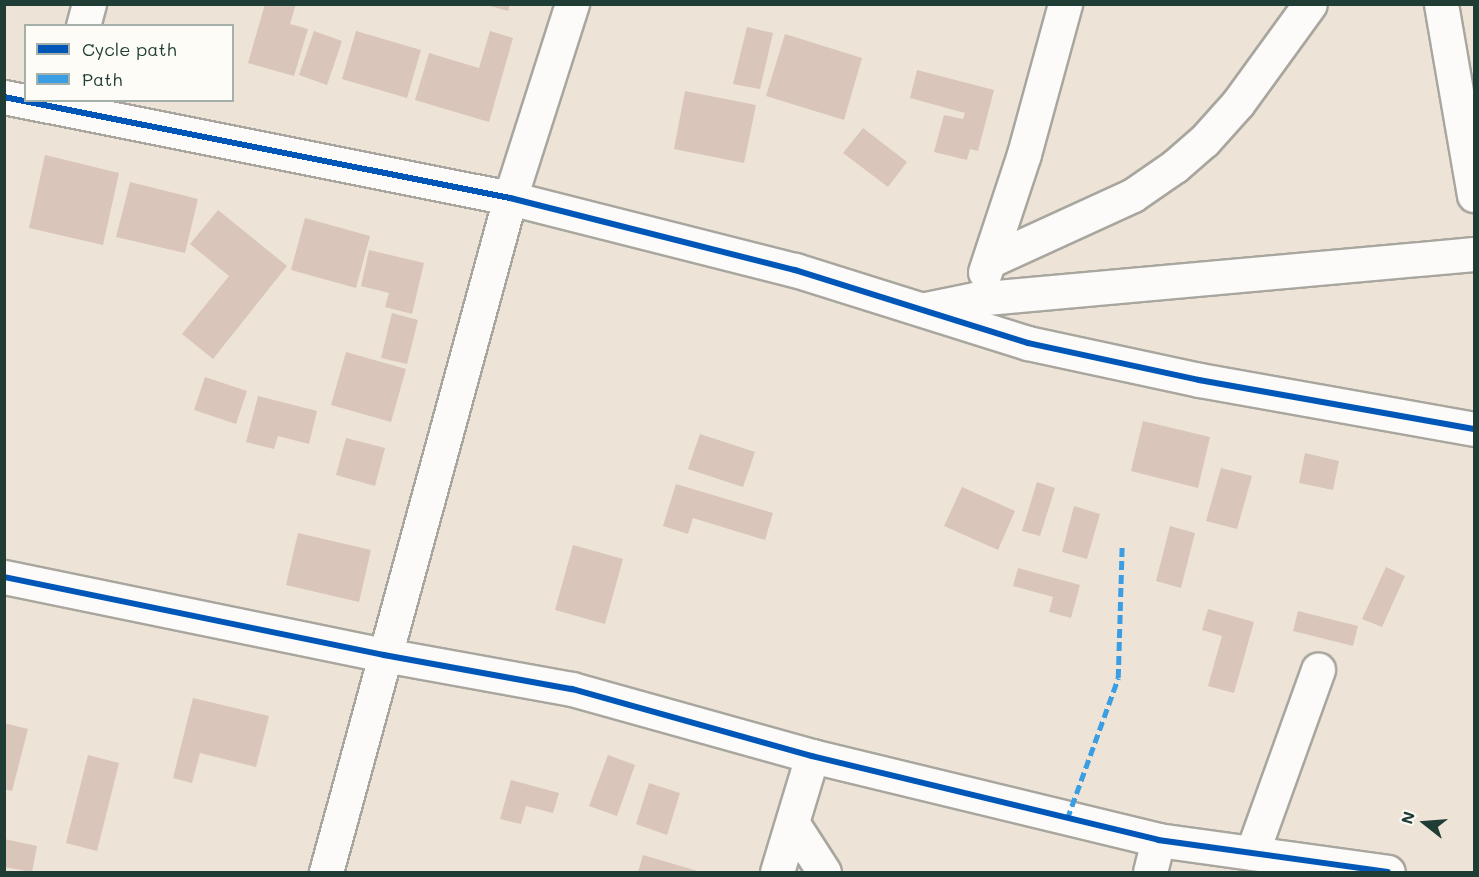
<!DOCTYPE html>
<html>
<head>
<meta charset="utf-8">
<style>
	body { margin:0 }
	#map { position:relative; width:1479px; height:877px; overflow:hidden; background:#ede4d7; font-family:Mali,sans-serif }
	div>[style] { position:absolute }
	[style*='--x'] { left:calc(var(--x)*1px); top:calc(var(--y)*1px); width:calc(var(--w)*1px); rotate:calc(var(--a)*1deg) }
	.building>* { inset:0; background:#d9c5b9 }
	.roads { filter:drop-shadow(2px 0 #a8a69e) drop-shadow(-2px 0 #a8a69e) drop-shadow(0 2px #a8a69e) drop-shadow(0 -2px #a8a69e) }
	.street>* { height:33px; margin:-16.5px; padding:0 16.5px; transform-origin:16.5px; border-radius:16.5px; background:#fcfbf9 }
	.quiet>* { height:4.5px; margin-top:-2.25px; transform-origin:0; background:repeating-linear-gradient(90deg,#3c9ee2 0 9px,transparent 0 13.5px) }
	.cycleway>* { height:6px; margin:-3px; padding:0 3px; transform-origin:3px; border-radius:3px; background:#0057b8 }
	span { translate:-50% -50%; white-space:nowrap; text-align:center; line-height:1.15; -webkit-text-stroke:5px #fdfcf7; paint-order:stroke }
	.frame { position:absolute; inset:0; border:6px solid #1f3d34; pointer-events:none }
	.legend { position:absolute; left:24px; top:24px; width:210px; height:78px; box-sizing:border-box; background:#fdfcf7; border:2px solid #a4b0a9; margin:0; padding:8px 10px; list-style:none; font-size:18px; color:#1f3d34 }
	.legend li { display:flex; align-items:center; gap:12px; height:30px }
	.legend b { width:30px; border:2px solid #a4b0a9 }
	.north { position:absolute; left:1395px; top:793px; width:60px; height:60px; -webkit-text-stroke:4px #fdfcf7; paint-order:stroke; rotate:287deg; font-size:16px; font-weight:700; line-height:24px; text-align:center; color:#1f3d34 }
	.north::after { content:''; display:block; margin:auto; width:21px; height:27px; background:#1f3d34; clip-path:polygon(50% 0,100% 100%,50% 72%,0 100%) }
</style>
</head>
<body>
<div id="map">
	<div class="building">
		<i style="clip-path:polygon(265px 4px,296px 4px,290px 24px,308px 29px,294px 76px,248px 63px)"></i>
		<i style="clip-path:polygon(483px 4px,510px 4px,508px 11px)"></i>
		<i style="clip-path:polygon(747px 27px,773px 33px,760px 89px,733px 84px)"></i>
		<i style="clip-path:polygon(314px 31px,342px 41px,327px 85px,299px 75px)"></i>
		<i style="clip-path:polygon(356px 31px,421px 50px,407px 98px,342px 79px)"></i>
		<i style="clip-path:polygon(490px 31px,513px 38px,489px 122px,415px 100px,429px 53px,479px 68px)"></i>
		<i style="clip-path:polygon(785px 34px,862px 58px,844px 120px,766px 96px)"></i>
		<i style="clip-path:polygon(917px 70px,994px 90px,978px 151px,970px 149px,967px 160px,934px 152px,944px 115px,963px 119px,965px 113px,910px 98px)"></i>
		<i style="clip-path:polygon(685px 91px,756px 105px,744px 163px,674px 149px)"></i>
		<i style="clip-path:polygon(863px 128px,907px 162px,888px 187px,843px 153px)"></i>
		<i style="clip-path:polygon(45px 155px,119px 173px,103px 245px,29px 228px)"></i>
		<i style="clip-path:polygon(130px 182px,198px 199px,185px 253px,116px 237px)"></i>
		<i style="clip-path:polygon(218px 210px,287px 266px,213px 359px,182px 334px,229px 276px,190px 244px)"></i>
		<i style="clip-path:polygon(305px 218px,370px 236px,356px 288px,291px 270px)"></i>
		<i style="clip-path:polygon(369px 250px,424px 263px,412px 314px,385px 307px,389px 293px,361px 286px)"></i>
		<i style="clip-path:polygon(392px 313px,418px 320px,407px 364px,381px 358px)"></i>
		<i style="clip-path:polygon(346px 352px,406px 369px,391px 422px,331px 405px)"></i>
		<i style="clip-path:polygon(205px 377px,247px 391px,236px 424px,194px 410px)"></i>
		<i style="clip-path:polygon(258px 396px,317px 411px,309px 444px,278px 436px,274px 449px,246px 442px)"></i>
		<i style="clip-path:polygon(1143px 421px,1210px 437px,1198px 488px,1131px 471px)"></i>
		<i style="clip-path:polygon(700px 434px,755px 452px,743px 487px,688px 469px)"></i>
		<i style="clip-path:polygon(346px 438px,385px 448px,375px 486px,336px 475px)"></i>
		<i style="clip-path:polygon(1305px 453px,1339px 461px,1333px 490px,1299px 483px)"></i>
		<i style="clip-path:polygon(1221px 468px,1252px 476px,1237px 529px,1206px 521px)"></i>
		<i style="clip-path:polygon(1037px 482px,1055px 488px,1040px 536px,1022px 531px)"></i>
		<i style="clip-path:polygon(676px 484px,773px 513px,765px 540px,693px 518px,688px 534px,663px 526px)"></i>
		<i style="clip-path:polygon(962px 487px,1015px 511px,998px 550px,944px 526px)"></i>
		<i style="clip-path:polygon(1074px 506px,1100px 514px,1087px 559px,1062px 552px)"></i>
		<i style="clip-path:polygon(1170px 526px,1195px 533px,1181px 588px,1156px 581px)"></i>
		<i style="clip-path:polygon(298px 533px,371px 550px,359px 602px,286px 585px)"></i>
		<i style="clip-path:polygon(573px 545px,623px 559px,605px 624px,555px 610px)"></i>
		<i style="clip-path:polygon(1386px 567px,1405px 576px,1382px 627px,1362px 619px)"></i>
		<i style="clip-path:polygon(1018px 568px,1080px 585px,1071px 618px,1049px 612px,1053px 597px,1013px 586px)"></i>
		<i style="clip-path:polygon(1208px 609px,1254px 622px,1234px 693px,1208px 686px,1222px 636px,1202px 630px)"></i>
		<i style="clip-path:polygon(1298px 611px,1358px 626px,1353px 646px,1293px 631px)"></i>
		<i style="clip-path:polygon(193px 698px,269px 716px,256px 767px,200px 753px,192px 783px,173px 778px)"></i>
		<i style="clip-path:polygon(4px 723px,28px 729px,12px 791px,4px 789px)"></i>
		<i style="clip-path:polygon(88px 755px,119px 763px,97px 851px,66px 843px)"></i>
		<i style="clip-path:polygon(608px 755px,635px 765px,617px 816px,589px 806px)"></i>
		<i style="clip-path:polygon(511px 780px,559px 793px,553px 813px,526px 806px,521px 824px,500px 819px)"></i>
		<i style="clip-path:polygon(649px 783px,680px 793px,667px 835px,636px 824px)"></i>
		<i style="clip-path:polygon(4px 839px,37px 846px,32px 872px,4px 867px)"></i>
		<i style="clip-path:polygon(643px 855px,701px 872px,638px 872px)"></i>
	</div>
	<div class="roads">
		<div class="street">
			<i style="--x:1441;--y:4;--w:194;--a:80.2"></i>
			<i style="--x:83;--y:26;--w:23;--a:-75"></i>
			<i style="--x:4;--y:97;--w:516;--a:11.29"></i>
			<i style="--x:510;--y:198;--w:294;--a:14.2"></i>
			<i style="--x:795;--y:270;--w:244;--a:17.4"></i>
			<i style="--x:1028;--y:343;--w:175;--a:12.2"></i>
			<i style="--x:1199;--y:380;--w:279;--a:10.1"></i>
			<i style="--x:989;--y:261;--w:158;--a:-24.6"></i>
			<i style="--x:1133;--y:195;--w:51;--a:-34.6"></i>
			<i style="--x:1175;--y:166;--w:38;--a:-41"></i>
			<i style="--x:1204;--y:141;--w:51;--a:-48.2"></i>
			<i style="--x:1238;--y:103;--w:122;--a:-54"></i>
			<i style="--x:985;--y:272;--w:124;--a:-71.7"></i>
			<i style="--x:1024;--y:154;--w:156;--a:-74.7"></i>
			<i style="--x:926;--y:309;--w:50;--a:-11.5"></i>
			<i style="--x:975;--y:299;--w:501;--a:-5.15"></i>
			<i style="--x:4;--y:577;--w:388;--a:11.6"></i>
			<i style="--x:384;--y:655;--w:191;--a:10.3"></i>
			<i style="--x:572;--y:689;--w:249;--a:15.6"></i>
			<i style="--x:812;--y:756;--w:356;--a:13.6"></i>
			<i style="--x:1158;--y:840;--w:232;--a:7.9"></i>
			<i style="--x:793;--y:824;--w:57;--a:57.1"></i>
			<i style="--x:1252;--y:853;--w:195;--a:-70.2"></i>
			<i style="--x:326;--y:872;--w:699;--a:-74.73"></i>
			<i style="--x:510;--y:198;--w:204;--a:-72.3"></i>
			<i style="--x:777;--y:872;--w:121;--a:-73.2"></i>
			<i style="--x:1150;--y:872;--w:33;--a:-76"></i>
		</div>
	</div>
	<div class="quiet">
		<i style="--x:1067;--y:819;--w:150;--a:-70.1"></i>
		<i style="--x:1118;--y:678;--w:133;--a:-88.3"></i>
	</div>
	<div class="cycleway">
		<i style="--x:4;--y:97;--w:516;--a:11.29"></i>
		<i style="--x:510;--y:198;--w:294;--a:14.2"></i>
		<i style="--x:795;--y:270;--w:244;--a:17.4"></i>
		<i style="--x:1028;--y:343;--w:175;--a:12.2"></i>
		<i style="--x:1199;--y:380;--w:279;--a:10.1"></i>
		<i style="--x:4;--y:577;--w:388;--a:11.6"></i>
		<i style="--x:384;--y:655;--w:191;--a:10.3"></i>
		<i style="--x:572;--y:689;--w:249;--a:15.6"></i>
		<i style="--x:812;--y:756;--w:356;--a:13.6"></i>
		<i style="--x:1158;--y:840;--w:232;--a:7.9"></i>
	</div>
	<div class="frame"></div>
	<ul class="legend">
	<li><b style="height:8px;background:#0057b8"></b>Cycle path</li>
	<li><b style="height:8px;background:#3c9ee2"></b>Path</li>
	</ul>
	<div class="north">N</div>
</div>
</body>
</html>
